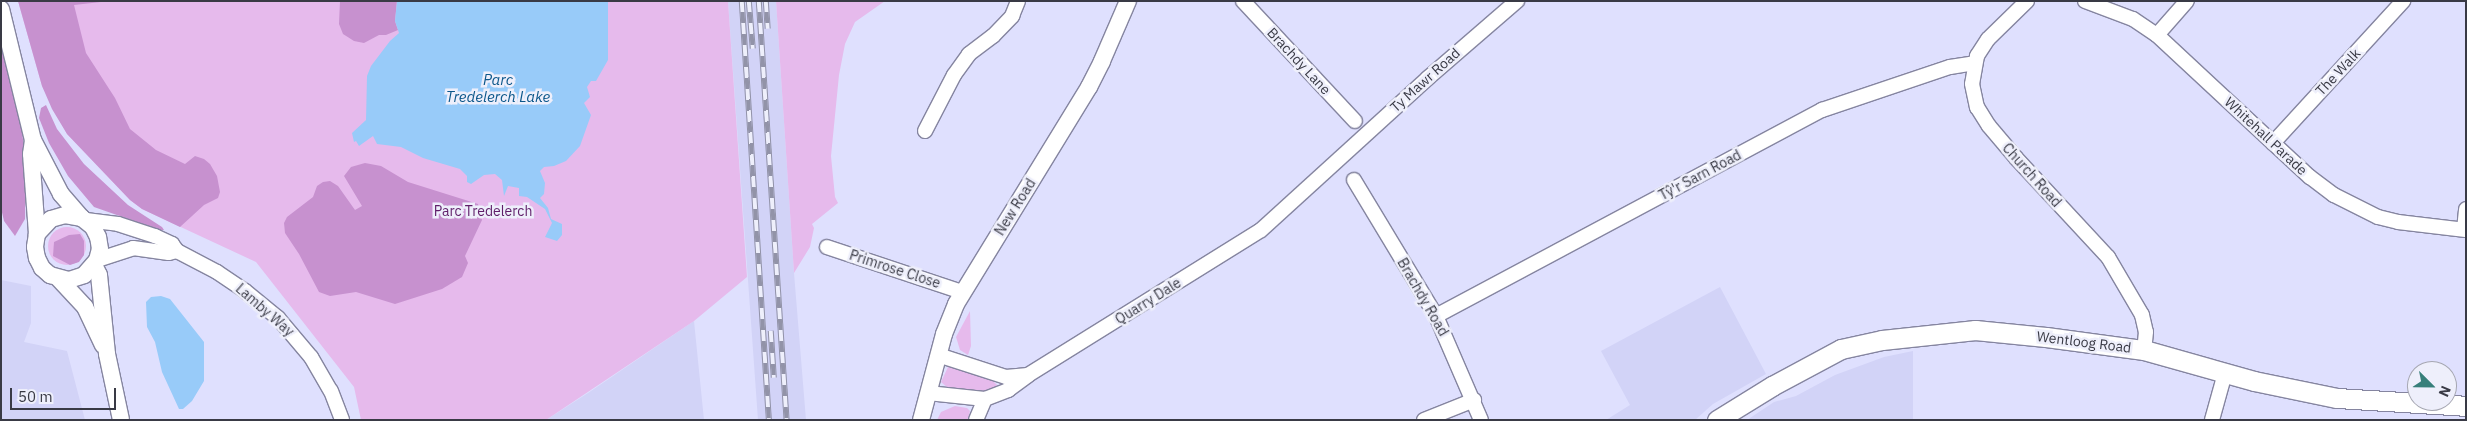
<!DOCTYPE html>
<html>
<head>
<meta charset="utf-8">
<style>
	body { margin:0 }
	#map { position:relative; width:2467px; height:421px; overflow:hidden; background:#dfe0fe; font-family:"IBM Plex Sans",sans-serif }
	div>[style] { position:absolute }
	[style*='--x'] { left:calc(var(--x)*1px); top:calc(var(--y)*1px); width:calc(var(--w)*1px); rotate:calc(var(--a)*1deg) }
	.built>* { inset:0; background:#d2d3f7 }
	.green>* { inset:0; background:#e6baec }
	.round { border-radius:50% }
	.forest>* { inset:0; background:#c791cf }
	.water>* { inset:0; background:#98cbf9 }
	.roads { filter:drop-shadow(1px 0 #8585a0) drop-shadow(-1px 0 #8585a0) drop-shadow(0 1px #8585a0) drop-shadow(0 -1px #8585a0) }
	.minor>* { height:14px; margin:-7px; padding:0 7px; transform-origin:7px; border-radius:7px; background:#fff }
	.tertiary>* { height:16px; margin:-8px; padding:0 8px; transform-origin:8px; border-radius:8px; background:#fff }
	.secondary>* { height:19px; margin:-9.5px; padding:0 9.5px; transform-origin:9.5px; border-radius:9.5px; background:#fff }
	.rail>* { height:5.5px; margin-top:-2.75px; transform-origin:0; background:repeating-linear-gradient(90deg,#eeeffb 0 11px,#9293a8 0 22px); box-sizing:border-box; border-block:1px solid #9293a8 }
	span { translate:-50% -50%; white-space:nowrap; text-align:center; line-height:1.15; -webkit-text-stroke:5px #eeeffb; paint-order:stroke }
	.street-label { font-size:14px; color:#393a45 }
	.park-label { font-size:14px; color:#5f1e69 }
	.water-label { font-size:15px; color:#0c578b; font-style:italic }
	.frame { position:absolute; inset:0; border:2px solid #393a45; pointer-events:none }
	.north { position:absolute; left:2407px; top:361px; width:50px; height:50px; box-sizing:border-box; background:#eeeffb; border:1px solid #a6a7b2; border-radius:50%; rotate:113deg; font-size:14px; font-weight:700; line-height:20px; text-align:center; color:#393a45 }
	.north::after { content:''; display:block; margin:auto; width:18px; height:22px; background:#377f7a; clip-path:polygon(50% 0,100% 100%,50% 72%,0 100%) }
	.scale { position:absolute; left:10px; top:388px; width:106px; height:22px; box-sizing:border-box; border:2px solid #393a45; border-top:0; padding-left:6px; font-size:15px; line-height:18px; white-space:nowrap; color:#393a45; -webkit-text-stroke:4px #eeeffb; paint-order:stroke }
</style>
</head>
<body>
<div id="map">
	<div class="built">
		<i style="clip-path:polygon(728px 1px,776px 1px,794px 273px,806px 420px,758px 420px)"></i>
		<i style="clip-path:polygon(1px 280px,31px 286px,31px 323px,24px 342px,67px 351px,85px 420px,1px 420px)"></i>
		<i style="clip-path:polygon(1720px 287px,1766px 374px,1713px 404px,1695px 420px,1606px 420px,1630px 405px,1601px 351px)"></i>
		<i style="clip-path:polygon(694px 321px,704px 420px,546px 420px,588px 393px)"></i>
		<i style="clip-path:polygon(1913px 351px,1913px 420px,1747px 420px,1774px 402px,1796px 396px,1835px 375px,1884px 357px)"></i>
	</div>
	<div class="green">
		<i style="clip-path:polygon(18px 1px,728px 1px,747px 277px,694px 321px,546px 420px,361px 420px,354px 387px,256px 262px,142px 209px,130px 200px,67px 134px,42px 86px)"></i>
		<i style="clip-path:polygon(776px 1px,885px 1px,855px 22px,845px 44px,839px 75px,831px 156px,835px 197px,838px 203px,812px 224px,814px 228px,810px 247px,794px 273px)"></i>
		<i class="round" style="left:48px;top:227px;width:38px;height:38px"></i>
		<i style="clip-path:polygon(970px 311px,971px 346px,968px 355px,960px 350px,956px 337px)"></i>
		<i style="clip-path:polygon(954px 366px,991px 379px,997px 385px,996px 389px,980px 394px,947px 387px,941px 382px,948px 367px)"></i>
		<i style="clip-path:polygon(955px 406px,967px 408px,970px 411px,968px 420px,937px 420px,941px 412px)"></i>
	</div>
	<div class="forest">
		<i style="clip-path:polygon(18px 1px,110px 1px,74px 5px,86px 53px,115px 98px,130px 129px,156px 150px,185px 164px,195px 156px,204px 159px,210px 164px,217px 176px,220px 192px,218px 198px,204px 205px,180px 227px,142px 209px,130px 200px,67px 134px,52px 109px,42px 86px)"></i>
		<i style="clip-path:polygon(340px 1px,397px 1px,395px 21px,398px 30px,386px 35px,379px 35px,364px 43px,354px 41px,343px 34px,339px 24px)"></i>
		<i style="clip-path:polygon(1px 33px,20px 114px,26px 165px,25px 219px,15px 236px,4px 221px,1px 208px)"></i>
		<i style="clip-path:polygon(46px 105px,57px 129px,84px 164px,128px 205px,162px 227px,164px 230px,155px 231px,134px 221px,94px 207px,68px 176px,49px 143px,39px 118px,41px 108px)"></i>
		<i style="clip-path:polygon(365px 163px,381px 166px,408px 182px,478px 204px,482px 220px,465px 256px,468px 263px,462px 277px,442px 289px,395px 304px,356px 292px,330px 296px,319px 292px,299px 254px,285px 233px,284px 223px,287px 217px,313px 197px,317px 186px,323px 182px,330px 181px,338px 186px,355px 210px,362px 206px,344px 176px,351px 167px)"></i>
		<i style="clip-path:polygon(80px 234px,84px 241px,84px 255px,79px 262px,70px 265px,53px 256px,54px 242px,69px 235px)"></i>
	</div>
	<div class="water">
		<i style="clip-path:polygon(397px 1px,608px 1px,608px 60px,596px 81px,591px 81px,587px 87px,590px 97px,584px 103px,591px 115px,580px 146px,566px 161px,554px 166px,544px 167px,540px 171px,545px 183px,544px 194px,540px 198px,548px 208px,551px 219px,562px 224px,562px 235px,557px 241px,545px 237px,552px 223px,545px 209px,527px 197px,519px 196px,519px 188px,508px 186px,504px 196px,502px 180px,495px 174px,484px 175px,471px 184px,467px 182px,467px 176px,460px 169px,423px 158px,401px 147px,377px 144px,373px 136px,359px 146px,356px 141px,354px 142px,352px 133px,366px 120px,367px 76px,371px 66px,390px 41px,399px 33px,395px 21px)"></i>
		<i style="clip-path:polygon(161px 296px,170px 299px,204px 342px,204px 381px,192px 401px,183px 409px,179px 409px,162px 372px,155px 342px,147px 327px,146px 302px,151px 297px)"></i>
	</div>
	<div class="roads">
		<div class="minor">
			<i style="--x:1243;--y:1;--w:164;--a:47"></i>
			<i style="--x:2027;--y:1;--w:54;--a:135.7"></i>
			<i style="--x:1988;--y:39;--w:20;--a:123"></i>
			<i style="--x:1977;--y:56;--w:28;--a:100"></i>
			<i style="--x:1972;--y:84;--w:24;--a:78"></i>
			<i style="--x:1977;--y:107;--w:22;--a:58"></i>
			<i style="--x:1989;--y:126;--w:42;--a:49.8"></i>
			<i style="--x:2016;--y:158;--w:135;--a:47.1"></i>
			<i style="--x:2108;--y:257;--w:67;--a:59.6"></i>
			<i style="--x:2142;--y:315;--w:17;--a:77"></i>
			<i style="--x:2146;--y:332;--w:18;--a:96"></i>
			<i style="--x:2085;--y:1;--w:51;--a:20.6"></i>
			<i style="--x:2133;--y:19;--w:29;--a:34"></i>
			<i style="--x:2157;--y:35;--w:209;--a:42.9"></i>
			<i style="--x:2310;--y:177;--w:30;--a:37"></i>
			<i style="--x:2334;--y:195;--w:49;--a:26.6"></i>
			<i style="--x:2378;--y:217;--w:21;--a:14"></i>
			<i style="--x:2398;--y:222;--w:68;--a:6.7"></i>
			<i style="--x:2157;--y:35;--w:45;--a:-48.6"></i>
			<i style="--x:925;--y:131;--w:63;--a:-62.6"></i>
			<i style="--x:954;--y:75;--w:26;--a:-54"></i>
			<i style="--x:969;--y:54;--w:30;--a:-37"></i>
			<i style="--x:993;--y:36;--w:28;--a:-46"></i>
			<i style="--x:1012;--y:16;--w:16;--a:-68"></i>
			<i style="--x:2273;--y:143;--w:193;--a:-47.5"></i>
			<i style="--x:1354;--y:180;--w:159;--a:58.9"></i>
			<i style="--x:1436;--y:316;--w:113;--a:66.6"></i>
			<i style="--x:86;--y:220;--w:32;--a:7"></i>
			<i style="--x:118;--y:224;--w:39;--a:18"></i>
			<i style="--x:155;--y:236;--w:19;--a:25"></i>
			<i style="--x:172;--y:244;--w:9;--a:54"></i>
			<i style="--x:177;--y:251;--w:45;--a:27.7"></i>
			<i style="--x:217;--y:272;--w:34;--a:34"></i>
			<i style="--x:245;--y:291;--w:43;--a:39.3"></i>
			<i style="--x:278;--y:318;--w:51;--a:49.8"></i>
			<i style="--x:311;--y:357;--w:39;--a:60"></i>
			<i style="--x:331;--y:391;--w:31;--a:69"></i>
			<i style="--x:2464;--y:229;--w:20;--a:-84"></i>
			<i style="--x:827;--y:247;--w:142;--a:18.4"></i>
			<i style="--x:97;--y:260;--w:38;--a:-18"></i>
			<i style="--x:133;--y:248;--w:36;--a:8"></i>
			<i style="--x:169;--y:253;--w:8;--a:-14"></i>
			<i style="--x:1436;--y:316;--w:438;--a:-28.1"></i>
			<i style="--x:1822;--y:110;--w:135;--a:-18.6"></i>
			<i style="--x:1950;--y:67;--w:25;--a:-9"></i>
			<i style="--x:938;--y:355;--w:71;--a:17.9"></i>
			<i style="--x:1006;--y:377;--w:22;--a:-5"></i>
			<i style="--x:1028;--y:375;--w:274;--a:-31.9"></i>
			<i style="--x:1261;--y:230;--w:226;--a:-42.3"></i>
			<i style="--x:1428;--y:78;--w:118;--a:-40.9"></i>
			<i style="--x:928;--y:393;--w:57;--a:6"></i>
			<i style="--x:985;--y:399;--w:25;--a:-21"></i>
			<i style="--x:1008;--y:390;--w:24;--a:-36"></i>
			<i style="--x:976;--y:420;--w:23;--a:-67"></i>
			<i style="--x:1424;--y:420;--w:54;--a:-21.8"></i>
			<i style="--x:2212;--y:420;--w:49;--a:-74.5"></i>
		</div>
		<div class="tertiary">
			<i style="--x:1;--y:9;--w:135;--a:76.3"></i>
			<i style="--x:33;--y:140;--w:61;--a:62.6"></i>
			<i style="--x:61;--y:194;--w:32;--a:49"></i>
			<i style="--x:33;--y:140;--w:14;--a:98"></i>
			<i style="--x:31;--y:154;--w:80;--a:85.7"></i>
			<i style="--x:37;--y:234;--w:13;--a:99"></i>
			<i style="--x:35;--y:247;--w:11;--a:80"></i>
			<i style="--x:37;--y:258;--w:11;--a:63"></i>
			<i style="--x:42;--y:268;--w:11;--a:41"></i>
			<i style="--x:50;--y:275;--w:20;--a:15"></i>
			<i style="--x:69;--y:280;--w:16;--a:-18"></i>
			<i style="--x:84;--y:275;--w:20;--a:-49"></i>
			<i style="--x:97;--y:260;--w:11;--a:-75"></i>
			<i style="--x:100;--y:249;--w:12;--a:-99"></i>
			<i style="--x:98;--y:237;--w:11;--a:-117"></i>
			<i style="--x:93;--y:227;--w:14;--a:-141"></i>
			<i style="--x:82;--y:218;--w:17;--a:-170"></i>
			<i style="--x:65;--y:215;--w:15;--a:164"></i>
			<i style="--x:51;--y:219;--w:21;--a:133"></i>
			<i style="--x:94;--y:265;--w:11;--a:63"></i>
			<i style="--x:99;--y:275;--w:79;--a:84.2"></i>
			<i style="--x:107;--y:354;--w:67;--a:78"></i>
			<i style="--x:58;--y:278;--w:40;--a:47"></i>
			<i style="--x:85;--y:307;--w:42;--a:64.7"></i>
			<i style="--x:921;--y:420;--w:89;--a:-75"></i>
			<i style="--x:944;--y:334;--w:32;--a:-68"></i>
			<i style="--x:956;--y:304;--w:255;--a:-58.5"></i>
			<i style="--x:1089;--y:87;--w:29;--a:-63"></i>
			<i style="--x:1102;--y:61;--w:65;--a:-66.6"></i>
		</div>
		<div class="secondary">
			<i style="--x:1717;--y:420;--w:65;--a:-31.7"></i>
			<i style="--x:1772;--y:386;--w:78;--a:-28.2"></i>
			<i style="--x:1841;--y:349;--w:42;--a:-12.4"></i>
			<i style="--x:1882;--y:340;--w:94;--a:-6.1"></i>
			<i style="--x:1975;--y:330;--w:71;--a:5.6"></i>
			<i style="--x:2046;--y:337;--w:99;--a:7.6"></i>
			<i style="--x:2144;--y:350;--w:114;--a:15.7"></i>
			<i style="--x:2254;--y:381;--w:85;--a:11.6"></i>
			<i style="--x:2337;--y:398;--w:129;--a:3.5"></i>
		</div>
	</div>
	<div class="rail">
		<i style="--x:742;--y:1;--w:420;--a:86.3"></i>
		<i style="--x:749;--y:1;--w:48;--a:85.2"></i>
		<i style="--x:759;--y:1;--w:420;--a:86.2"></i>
		<i style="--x:766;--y:1;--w:28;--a:86"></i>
		<i style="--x:771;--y:331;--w:47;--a:86.3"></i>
	</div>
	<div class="street-label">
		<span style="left:1299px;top:61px;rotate:47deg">Brachdy Lane</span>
		<span style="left:2338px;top:72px;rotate:-47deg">The Walk</span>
		<span style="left:1425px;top:80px;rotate:-42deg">Ty Mawr Road</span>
		<span style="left:2266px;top:136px;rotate:43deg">Whitehall Parade</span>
		<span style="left:1700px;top:175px;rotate:-28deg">Tŷ'r Sarn Road</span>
		<span style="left:2032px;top:175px;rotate:48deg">Church Road</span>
		<span style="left:1015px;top:207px;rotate:-58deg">New Road</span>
		<span style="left:895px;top:269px;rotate:18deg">Primrose Close</span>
		<span style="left:1423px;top:297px;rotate:60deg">Brachdy Road</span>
		<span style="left:1148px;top:301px;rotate:-32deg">Quarry Dale</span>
		<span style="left:265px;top:310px;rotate:41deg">Lamby Way</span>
		<span style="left:2084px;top:342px;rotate:7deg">Wentloog Road</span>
	</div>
	<div class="park-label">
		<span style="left:483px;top:211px">Parc Tredelerch</span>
	</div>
	<div class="water-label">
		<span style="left:498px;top:88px">Parc<br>Tredelerch Lake</span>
	</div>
	<div class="frame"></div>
	<div class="north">N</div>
	<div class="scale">50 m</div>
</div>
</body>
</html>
